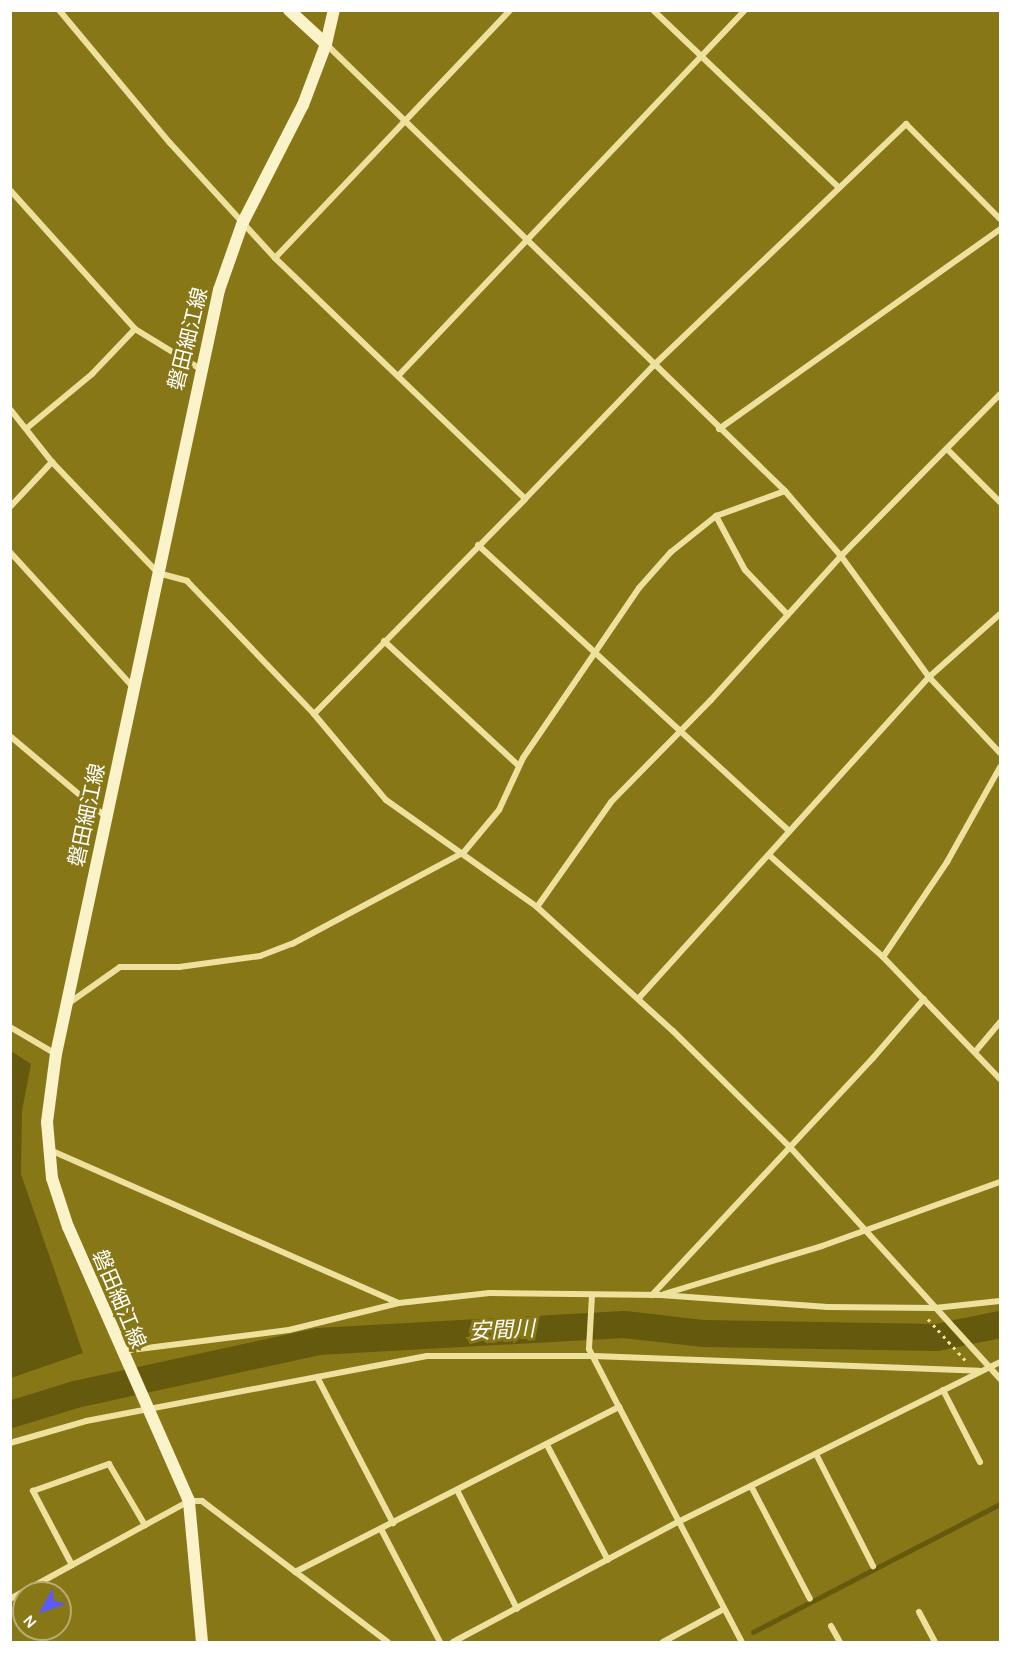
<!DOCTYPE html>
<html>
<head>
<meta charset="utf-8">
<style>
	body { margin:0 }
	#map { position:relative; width:1011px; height:1653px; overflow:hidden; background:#877716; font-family:Karla,"Noto Sans JP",sans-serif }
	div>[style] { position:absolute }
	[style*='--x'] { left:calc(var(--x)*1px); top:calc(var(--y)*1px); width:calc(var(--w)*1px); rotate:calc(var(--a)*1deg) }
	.water>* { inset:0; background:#65590e }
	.stream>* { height:4.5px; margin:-2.25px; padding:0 2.25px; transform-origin:2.25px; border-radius:2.25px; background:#65590e }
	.river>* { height:27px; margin:-13.5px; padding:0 13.5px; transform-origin:13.5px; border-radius:13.5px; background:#65590e }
	.path>* { height:3px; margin-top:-1.5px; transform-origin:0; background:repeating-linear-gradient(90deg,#eee19d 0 3px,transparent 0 7.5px) }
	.street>* { height:6px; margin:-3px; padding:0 3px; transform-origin:3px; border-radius:3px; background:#eee19d }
	.secondary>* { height:12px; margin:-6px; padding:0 6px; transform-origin:6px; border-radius:6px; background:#faf3ca }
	span { translate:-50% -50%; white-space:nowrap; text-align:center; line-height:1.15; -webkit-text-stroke:6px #877716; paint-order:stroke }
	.street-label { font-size:21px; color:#fff }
	.water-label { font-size:22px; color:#fff; font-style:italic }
	.frame { position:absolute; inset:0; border:12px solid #fff; pointer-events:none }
	.north { position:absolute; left:12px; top:1581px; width:60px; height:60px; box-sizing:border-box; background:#877716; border:2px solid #b7ad73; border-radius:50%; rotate:229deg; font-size:16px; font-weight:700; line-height:24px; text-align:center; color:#fff }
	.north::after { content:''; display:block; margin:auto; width:21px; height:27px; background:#5a5aff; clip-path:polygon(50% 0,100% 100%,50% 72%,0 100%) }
</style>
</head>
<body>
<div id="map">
	<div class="water">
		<i style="clip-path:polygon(11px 1051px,31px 1064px,22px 1111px,21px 1174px,83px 1353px,11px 1378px)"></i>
	</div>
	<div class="stream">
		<i style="--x:753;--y:1632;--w:278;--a:-27.4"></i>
	</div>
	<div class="river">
		<i style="--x:10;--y:1414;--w:68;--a:-17.1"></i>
		<i style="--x:75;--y:1394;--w:249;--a:-12.3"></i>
		<i style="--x:318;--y:1341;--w:306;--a:-3.2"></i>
		<i style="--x:624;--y:1324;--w:80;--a:6.5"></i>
		<i style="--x:703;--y:1333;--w:233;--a:1"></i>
		<i style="--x:936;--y:1337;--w:65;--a:-11.5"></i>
	</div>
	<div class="path">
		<i style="--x:928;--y:1319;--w:57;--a:47.9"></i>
	</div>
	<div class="street">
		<i style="--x:59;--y:10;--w:173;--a:50.2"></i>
		<i style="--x:170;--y:143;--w:156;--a:47.6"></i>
		<i style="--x:275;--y:258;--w:347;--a:43.9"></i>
		<i style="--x:525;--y:499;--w:186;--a:-46.1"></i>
		<i style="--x:654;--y:365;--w:349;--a:-43.7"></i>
		<i style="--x:906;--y:124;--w:134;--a:45.3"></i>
		<i style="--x:653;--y:10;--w:256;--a:43.7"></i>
		<i style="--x:326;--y:44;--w:641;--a:44.24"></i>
		<i style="--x:785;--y:491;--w:86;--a:49.3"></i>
		<i style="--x:841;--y:556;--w:150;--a:54"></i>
		<i style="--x:929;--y:677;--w:104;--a:46.9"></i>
		<i style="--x:10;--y:190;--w:187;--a:48"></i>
		<i style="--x:135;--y:329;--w:75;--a:31.4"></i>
		<i style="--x:275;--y:258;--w:342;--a:-46.5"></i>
		<i style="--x:399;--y:375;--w:503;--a:-46.53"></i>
		<i style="--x:10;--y:409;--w:68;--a:51.6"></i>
		<i style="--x:52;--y:462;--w:153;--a:46.3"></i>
		<i style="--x:158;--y:573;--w:30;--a:15"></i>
		<i style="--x:187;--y:581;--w:184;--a:46.3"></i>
		<i style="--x:314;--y:714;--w:112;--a:50.1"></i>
		<i style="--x:386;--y:800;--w:185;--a:35.3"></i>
		<i style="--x:537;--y:907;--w:184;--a:42.4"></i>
		<i style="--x:673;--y:1031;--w:163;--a:44.8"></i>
		<i style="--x:789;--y:1146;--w:314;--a:47.8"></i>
		<i style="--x:27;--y:428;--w:85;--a:-39.7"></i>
		<i style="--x:92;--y:374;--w:62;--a:-46.3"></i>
		<i style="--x:719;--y:429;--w:345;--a:-35.4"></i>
		<i style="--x:947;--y:449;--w:75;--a:45"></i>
		<i style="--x:10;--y:507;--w:62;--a:-47"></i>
		<i style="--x:716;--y:516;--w:61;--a:61.8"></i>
		<i style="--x:745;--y:570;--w:62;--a:46.3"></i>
		<i style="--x:478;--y:545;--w:423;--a:42.6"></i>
		<i style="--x:10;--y:552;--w:183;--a:47.7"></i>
		<i style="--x:384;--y:641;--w:184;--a:42.8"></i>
		<i style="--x:314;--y:714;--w:301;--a:-45.5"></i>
		<i style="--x:10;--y:736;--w:126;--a:40.2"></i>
		<i style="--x:769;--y:855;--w:153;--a:41.8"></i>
		<i style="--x:883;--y:957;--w:169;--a:46.2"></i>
		<i style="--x:537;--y:907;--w:128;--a:-54.8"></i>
		<i style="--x:611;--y:802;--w:143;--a:-45.6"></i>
		<i style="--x:711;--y:700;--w:194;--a:-47.9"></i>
		<i style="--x:841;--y:556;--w:227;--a:-45.5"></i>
		<i style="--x:883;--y:957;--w:115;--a:-56"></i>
		<i style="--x:947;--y:862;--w:109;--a:-60.8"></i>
		<i style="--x:638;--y:999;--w:434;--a:-47.9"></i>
		<i style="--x:929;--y:677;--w:95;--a:-41.6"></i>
		<i style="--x:69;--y:1003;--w:62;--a:-35.2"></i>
		<i style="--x:120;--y:967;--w:59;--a:0"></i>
		<i style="--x:179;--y:967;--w:82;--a:-7.7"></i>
		<i style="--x:260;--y:956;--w:34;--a:-21"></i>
		<i style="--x:292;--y:944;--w:195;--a:-28.1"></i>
		<i style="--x:464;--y:852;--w:55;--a:-50.2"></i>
		<i style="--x:499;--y:810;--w:57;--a:-65.2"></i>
		<i style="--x:523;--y:758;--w:206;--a:-55.7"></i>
		<i style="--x:639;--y:588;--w:48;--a:-48.4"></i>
		<i style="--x:671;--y:552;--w:58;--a:-38.7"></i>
		<i style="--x:716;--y:516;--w:73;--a:-19.9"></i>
		<i style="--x:10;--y:1027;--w:53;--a:30.4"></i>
		<i style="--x:975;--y:1052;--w:39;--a:-50"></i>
		<i style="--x:50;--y:1150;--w:380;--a:23.7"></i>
		<i style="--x:664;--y:1294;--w:165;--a:-16.9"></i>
		<i style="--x:822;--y:1246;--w:189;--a:-19.8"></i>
		<i style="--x:592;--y:1295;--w:54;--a:93.2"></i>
		<i style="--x:589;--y:1349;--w:65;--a:62.7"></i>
		<i style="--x:652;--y:1295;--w:324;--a:-47"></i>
		<i style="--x:873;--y:1058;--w:78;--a:-49.2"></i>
		<i style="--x:123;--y:1351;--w:167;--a:-7.2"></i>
		<i style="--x:289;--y:1330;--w:113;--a:-13.8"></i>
		<i style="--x:399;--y:1303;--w:91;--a:-6.3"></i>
		<i style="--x:489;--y:1293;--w:172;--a:0.7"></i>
		<i style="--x:661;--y:1295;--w:167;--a:4.1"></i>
		<i style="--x:828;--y:1307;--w:107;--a:0.5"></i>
		<i style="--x:935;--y:1308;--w:65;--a:-6.1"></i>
		<i style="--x:317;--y:1377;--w:165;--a:62.5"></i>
		<i style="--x:943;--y:1390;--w:81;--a:62.8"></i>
		<i style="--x:10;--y:1443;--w:79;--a:-16.1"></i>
		<i style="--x:86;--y:1421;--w:347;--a:-10.8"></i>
		<i style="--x:427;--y:1356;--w:167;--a:0"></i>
		<i style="--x:594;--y:1356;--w:385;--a:2.2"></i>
		<i style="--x:547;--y:1445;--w:130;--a:62.1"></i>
		<i style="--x:816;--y:1454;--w:126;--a:63"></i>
		<i style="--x:751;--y:1486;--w:127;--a:62.4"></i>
		<i style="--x:457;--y:1490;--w:133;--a:63.2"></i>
		<i style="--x:381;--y:1529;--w:127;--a:62.4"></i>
		<i style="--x:72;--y:1565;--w:84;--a:-117.8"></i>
		<i style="--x:33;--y:1491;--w:81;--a:-19.6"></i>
		<i style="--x:109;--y:1464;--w:71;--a:59.5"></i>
		<i style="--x:295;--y:1572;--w:364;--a:-27"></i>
		<i style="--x:619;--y:1407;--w:265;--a:62.4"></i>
		<i style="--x:10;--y:1599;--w:204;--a:-28.7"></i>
		<i style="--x:189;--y:1501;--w:13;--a:0"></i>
		<i style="--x:202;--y:1501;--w:233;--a:37.2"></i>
		<i style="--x:919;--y:1612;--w:34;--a:62"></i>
		<i style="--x:831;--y:1626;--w:18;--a:61"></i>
		<i style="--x:453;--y:1642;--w:255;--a:-28.1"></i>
		<i style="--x:678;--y:1522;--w:360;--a:-26.4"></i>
		<i style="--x:663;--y:1642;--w:69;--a:-28.4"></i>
	</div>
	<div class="secondary">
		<i style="--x:289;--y:10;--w:50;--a:42.6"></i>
		<i style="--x:202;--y:1642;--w:142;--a:-95.3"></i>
		<i style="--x:189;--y:1501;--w:300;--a:-113.8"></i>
		<i style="--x:68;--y:1227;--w:52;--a:-108.1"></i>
		<i style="--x:52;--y:1178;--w:56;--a:-95.1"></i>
		<i style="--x:47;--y:1122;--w:69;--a:-82.5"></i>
		<i style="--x:56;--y:1054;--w:781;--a:-77.96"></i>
		<i style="--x:219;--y:290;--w:72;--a:-70.6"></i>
		<i style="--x:243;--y:222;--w:131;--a:-62.9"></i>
		<i style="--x:303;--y:105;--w:65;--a:-69.3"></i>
		<i style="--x:326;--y:44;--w:35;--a:-77"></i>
	</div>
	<div class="street-label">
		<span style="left:188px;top:339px;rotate:-76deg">磐田細江線</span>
		<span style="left:87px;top:815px;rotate:-78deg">磐田細江線</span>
		<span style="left:119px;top:1299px;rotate:67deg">磐田細江線</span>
	</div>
	<div class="water-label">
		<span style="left:502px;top:1331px;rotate:-3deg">安間川</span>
	</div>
	<div class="frame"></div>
	<div class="north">N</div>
</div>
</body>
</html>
